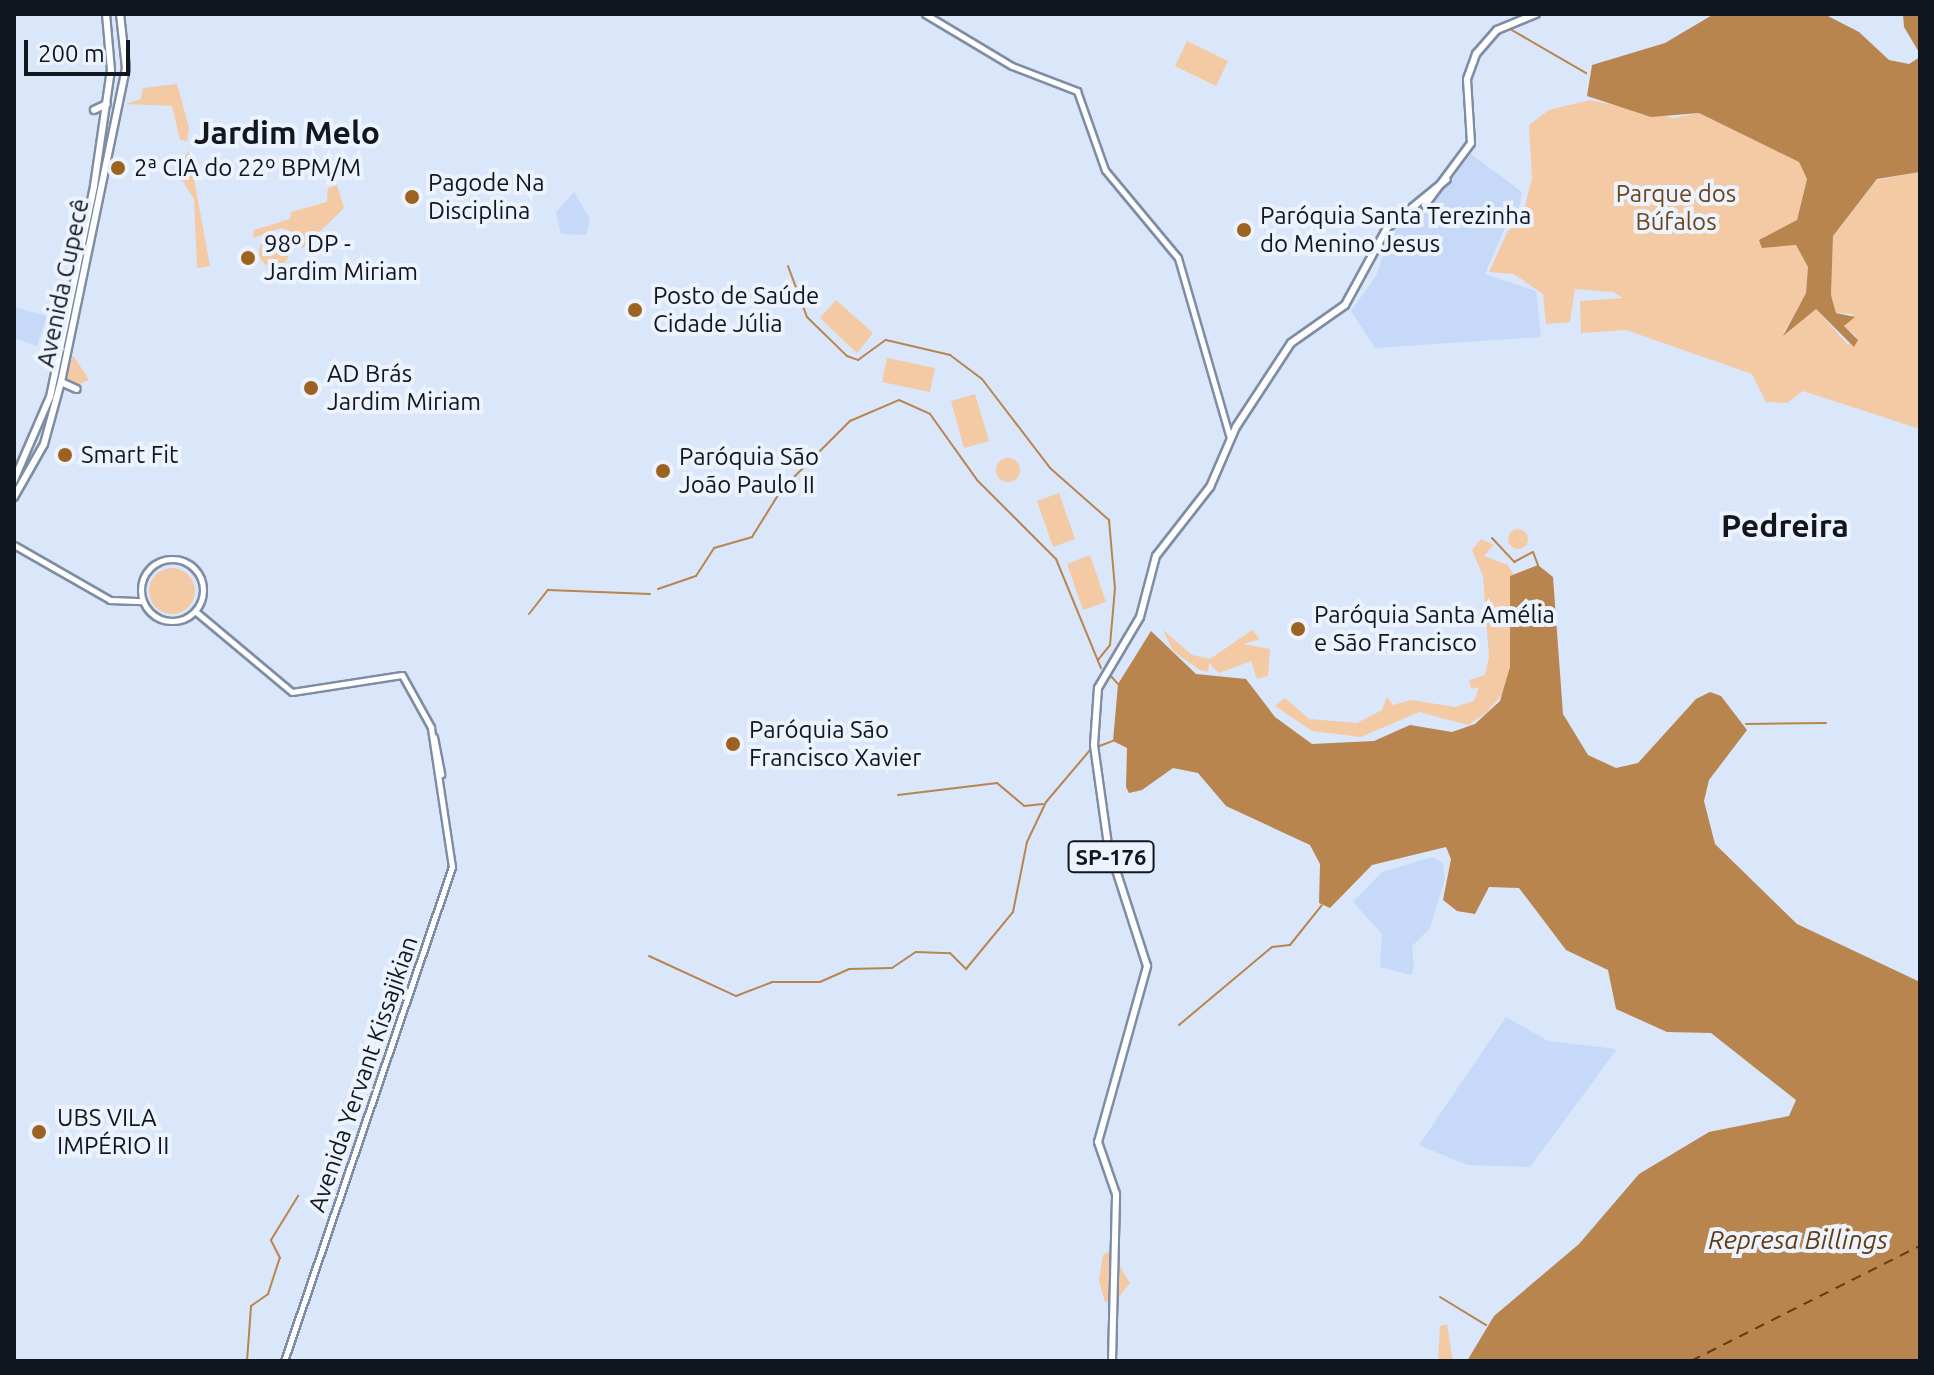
<!DOCTYPE html>
<html>
<head>
<meta charset="utf-8">
<style>
	body { margin:0 }
	#map { position:relative; width:1934px; height:1375px; overflow:hidden; background:#dae6fa; font-family:Ubuntu,sans-serif }
	div>[style] { position:absolute }
	[style*='--x'] { left:calc(var(--x)*1px); top:calc(var(--y)*1px); width:calc(var(--w)*1px); rotate:calc(var(--a)*1deg) }
	.built>* { inset:0; background:#c7d9f9 }
	.green>* { inset:0; background:#f3caa3 }
	.round { border-radius:50% }
	.water>* { inset:0; background:#b9854e }
	.stream>* { height:2px; margin:-1px; padding:0 1px; transform-origin:1px; border-radius:1px; background:#b9854e }
	.ferry>* { height:2px; margin-top:-1px; transform-origin:0; background:repeating-linear-gradient(90deg,#613c12 0 10px,transparent 0 18px) }
	.roads { filter:drop-shadow(2px 0 #7f8da4) drop-shadow(-2px 0 #7f8da4) drop-shadow(0 2px #7f8da4) drop-shadow(0 -2px #7f8da4) }
	.secondary>* { height:5px; margin:-2.5px; padding:0 2.5px; transform-origin:2.5px; border-radius:2.5px; background:#fff }
	.secondary>.ring { margin:-2.5px; padding:0; box-sizing:content-box; background:none; border:5px solid #fff; border-radius:50% }
	.primary>* { height:6px; margin:-3px; padding:0 3px; transform-origin:3px; border-radius:3px; background:#fff }
	.dots>* { width:22px; height:22px; translate:-50% -50%; box-sizing:border-box; border:4px solid #edf3fd; border-radius:50% }
	span { translate:-50% -50%; white-space:nowrap; text-align:center; line-height:1.15; -webkit-text-stroke:8px #edf3fd; paint-order:stroke }
	.shield-label span { padding:2px 6px; background:#edf3fd; border:2px solid; border-radius:6px; -webkit-text-stroke-width:0 }
	.shield-label { font-size:22px; color:#11161f; font-weight:700 }
	.poi-label { font-size:24px; color:#11161f }
	.left { translate:0 -50%; text-align:left }
	.park-label { font-size:24px; color:#6b451c }
	.street-label { font-size:24px; color:#11161f }
	.water-label { font-size:26px; color:#613c12; font-style:italic }
	.district-label { font-size:32px; color:#11161f; font-weight:700 }
	.frame { position:absolute; inset:0; border:16px solid #11161f; pointer-events:none }
	.scale { position:absolute; left:24px; top:40px; width:106px; height:36px; box-sizing:border-box; border:4px solid #11161f; border-top:0; padding-left:10px; font-size:24px; line-height:28px; white-space:nowrap; color:#11161f; -webkit-text-stroke:6px #edf3fd; paint-order:stroke }
</style>
</head>
<body>
<div id="map">
	<div class="built">
		<i style="clip-path:polygon(1471px 154px,1522px 192px,1517px 220px,1506px 225px,1485px 274px,1536px 291px,1541px 337px,1375px 348px,1351px 311px,1376px 276px,1392px 229px,1432px 204px)"></i>
		<i style="clip-path:polygon(574px 192px,590px 219px,586px 235px,561px 234px,556px 212px)"></i>
		<i style="clip-path:polygon(14px 307px,47px 316px,37px 346px,14px 338px)"></i>
		<i style="clip-path:polygon(1432px 857px,1443px 863px,1445px 879px,1430px 928px,1412px 946px,1414px 968px,1411px 975px,1380px 967px,1382px 934px,1353px 902px,1382px 872px)"></i>
		<i style="clip-path:polygon(1506px 1017px,1548px 1041px,1617px 1049px,1530px 1167px,1467px 1165px,1419px 1145px)"></i>
	</div>
	<div class="green">
		<i style="clip-path:polygon(1187px 41px,1228px 61px,1216px 86px,1175px 66px)"></i>
		<i style="clip-path:polygon(177px 84px,189px 128px,187px 141px,180px 140px,172px 106px,126px 104px,141px 99px,143px 88px)"></i>
		<i style="clip-path:polygon(1590px 100px,1674px 118px,1699px 113px,1799px 162px,1807px 179px,1797px 220px,1786px 232px,1765px 236px,1762px 248px,1796px 245px,1808px 267px,1806px 293px,1783px 334px,1816px 309px,1848px 345px,1856px 336px,1844px 327px,1853px 314px,1836px 313px,1831px 295px,1833px 236px,1877px 180px,1920px 172px,1920px 429px,1803px 391px,1787px 403px,1766px 402px,1752px 374px,1626px 330px,1581px 333px,1580px 301px,1623px 298px,1613px 292px,1575px 289px,1570px 322px,1546px 324px,1543px 294px,1514px 274px,1489px 272px,1508px 231px,1522px 219px,1532px 178px,1529px 125px,1549px 110px)"></i>
		<i style="clip-path:polygon(189px 151px,210px 266px,197px 268px,194px 199px,175px 169px)"></i>
		<i style="clip-path:polygon(337px 185px,344px 208px,302px 249px,300px 234px,281px 228px,253px 238px,254px 230px,290px 219px,291px 212px,327px 202px,328px 188px)"></i>
		<i class="round" style="left:259px;top:237px;width:30px;height:30px"></i>
		<i style="clip-path:polygon(836px 300px,873px 333px,857px 353px,820px 318px)"></i>
		<i style="clip-path:polygon(73px 355px,89px 380px,71px 387px,65px 381px)"></i>
		<i style="clip-path:polygon(887px 358px,935px 368px,930px 392px,882px 382px)"></i>
		<i style="clip-path:polygon(975px 394px,989px 441px,964px 448px,951px 401px)"></i>
		<i class="round" style="left:996px;top:458px;width:24px;height:24px"></i>
		<i style="clip-path:polygon(1059px 493px,1075px 539px,1053px 547px,1037px 501px)"></i>
		<i class="round" style="left:1508px;top:529px;width:20px;height:20px"></i>
		<i style="clip-path:polygon(1481px 539px,1494px 545px,1484px 556px,1508px 565px,1514px 576px,1515px 655px,1505px 691px,1486px 713px,1468px 725px,1419px 712px,1361px 737px,1312px 731px,1275px 706px,1285px 698px,1309px 719px,1357px 723px,1382px 710px,1387px 697px,1393px 705px,1411px 700px,1455px 707px,1474px 701px,1479px 687px,1471px 689px,1469px 680px,1485px 675px,1489px 657px,1483px 576px,1472px 550px)"></i>
		<i style="clip-path:polygon(1090px 555px,1106px 602px,1083px 610px,1067px 564px)"></i>
		<i class="round" style="left:149px;top:568px;width:46px;height:46px"></i>
		<i style="clip-path:polygon(1163px 630px,1192px 655px,1210px 659px,1252px 630px,1260px 639px,1243px 644px,1270px 649px,1268px 676px,1257px 679px,1251px 661px,1219px 673px,1209px 663px,1208px 672px,1200px 670px,1173px 651px)"></i>
		<i style="clip-path:polygon(1110px 1251px,1130px 1283px,1116px 1301px,1105px 1302px,1099px 1281px,1103px 1255px)"></i>
		<i style="clip-path:polygon(1447px 1324px,1453px 1361px,1438px 1361px,1440px 1326px)"></i>
	</div>
	<div class="water">
		<i style="clip-path:polygon(1714px 14px,1824px 14px,1859px 32px,1889px 60px,1909px 64px,1920px 57px,1920px 172px,1877px 179px,1833px 236px,1831px 295px,1836px 313px,1855px 317px,1844px 326px,1858px 340px,1854px 347px,1816px 309px,1783px 336px,1806px 293px,1808px 267px,1796px 245px,1762px 248px,1759px 240px,1797px 220px,1807px 179px,1799px 162px,1699px 113px,1651px 117px,1587px 96px,1592px 65px,1665px 43px)"></i>
		<i style="clip-path:polygon(1903px 14px,1920px 14px,1920px 54px,1904px 27px)"></i>
		<i style="clip-path:polygon(1538px 565px,1553px 577px,1563px 714px,1588px 755px,1616px 768px,1638px 763px,1696px 699px,1710px 692px,1721px 696px,1747px 730px,1709px 780px,1704px 801px,1715px 844px,1797px 924px,1920px 982px,1920px 1361px,1467px 1361px,1494px 1316px,1579px 1244px,1639px 1174px,1709px 1132px,1789px 1116px,1796px 1100px,1711px 1033px,1667px 1032px,1616px 1009px,1608px 970px,1566px 950px,1519px 888px,1489px 887px,1475px 914px,1457px 911px,1443px 900px,1451px 859px,1446px 847px,1372px 865px,1330px 908px,1319px 903px,1320px 864px,1310px 845px,1226px 806px,1198px 773px,1173px 768px,1142px 790px,1129px 793px,1126px 787px,1127px 748px,1113px 741px,1118px 684px,1151px 631px,1196px 674px,1246px 679px,1275px 717px,1312px 744px,1374px 741px,1410px 725px,1452px 732px,1475px 724px,1500px 701px,1510px 667px,1510px 576px)"></i>
	</div>
	<div class="stream">
		<i style="--x:1510;--y:29;--w:88;--a:30.1"></i>
		<i style="--x:788;--y:266;--w:54;--a:69.6"></i>
		<i style="--x:807;--y:317;--w:56;--a:44.3"></i>
		<i style="--x:847;--y:356;--w:12;--a:20"></i>
		<i style="--x:858;--y:360;--w:34;--a:-36"></i>
		<i style="--x:886;--y:340;--w:66;--a:13.2"></i>
		<i style="--x:950;--y:355;--w:40;--a:37"></i>
		<i style="--x:982;--y:379;--w:112;--a:52.6"></i>
		<i style="--x:1050;--y:468;--w:79;--a:41.4"></i>
		<i style="--x:1109;--y:520;--w:68;--a:85"></i>
		<i style="--x:1115;--y:588;--w:57;--a:95"></i>
		<i style="--x:1110;--y:645;--w:19;--a:129"></i>
		<i style="--x:788;--y:483;--w:88;--a:-45"></i>
		<i style="--x:850;--y:421;--w:53;--a:-23.2"></i>
		<i style="--x:899;--y:400;--w:34;--a:24"></i>
		<i style="--x:930;--y:414;--w:81;--a:54.5"></i>
		<i style="--x:977;--y:480;--w:112;--a:45"></i>
		<i style="--x:1056;--y:559;--w:118;--a:67.6"></i>
		<i style="--x:1492;--y:538;--w:33;--a:47"></i>
		<i style="--x:1514;--y:562;--w:21;--a:-28"></i>
		<i style="--x:1533;--y:552;--w:14;--a:69"></i>
		<i style="--x:658;--y:589;--w:40;--a:-18.9"></i>
		<i style="--x:696;--y:576;--w:33;--a:-57"></i>
		<i style="--x:714;--y:548;--w:40;--a:-16"></i>
		<i style="--x:752;--y:537;--w:53;--a:-58.1"></i>
		<i style="--x:529;--y:614;--w:31;--a:-52"></i>
		<i style="--x:548;--y:590;--w:102;--a:2.2"></i>
		<i style="--x:1109;--y:674;--w:13;--a:48"></i>
		<i style="--x:1746;--y:724;--w:80;--a:-0.7"></i>
		<i style="--x:1097;--y:747;--w:17;--a:-21"></i>
		<i style="--x:898;--y:795;--w:100;--a:-6.9"></i>
		<i style="--x:997;--y:783;--w:35;--a:40"></i>
		<i style="--x:1024;--y:806;--w:19;--a:-6"></i>
		<i style="--x:649;--y:956;--w:96;--a:24.7"></i>
		<i style="--x:736;--y:996;--w:39;--a:-21"></i>
		<i style="--x:772;--y:982;--w:48;--a:0"></i>
		<i style="--x:820;--y:982;--w:32;--a:-24"></i>
		<i style="--x:849;--y:969;--w:43;--a:-1.3"></i>
		<i style="--x:892;--y:968;--w:29;--a:-34"></i>
		<i style="--x:916;--y:952;--w:34;--a:2"></i>
		<i style="--x:950;--y:953;--w:23;--a:45"></i>
		<i style="--x:966;--y:969;--w:74;--a:-50.5"></i>
		<i style="--x:1013;--y:912;--w:71;--a:-78.7"></i>
		<i style="--x:1027;--y:842;--w:44;--a:-64.6"></i>
		<i style="--x:1046;--y:802;--w:70;--a:-49.7"></i>
		<i style="--x:1179;--y:1025;--w:121;--a:-40"></i>
		<i style="--x:1272;--y:947;--w:18;--a:-6"></i>
		<i style="--x:1290;--y:945;--w:51;--a:-51.3"></i>
		<i style="--x:1440;--y:1297;--w:54;--a:31.3"></i>
		<i style="--x:247;--y:1361;--w:55;--a:-85.8"></i>
		<i style="--x:251;--y:1306;--w:21;--a:-35"></i>
		<i style="--x:268;--y:1294;--w:38;--a:-72"></i>
		<i style="--x:280;--y:1258;--w:20;--a:-117"></i>
		<i style="--x:271;--y:1240;--w:52;--a:-58.5"></i>
	</div>
	<div class="ferry">
		<i style="--x:1691;--y:1361;--w:256;--a:-26.7"></i>
	</div>
	<div class="roads">
		<div class="secondary">
			<i style="--x:925;--y:14;--w:101;--a:30.9"></i>
			<i style="--x:1012;--y:66;--w:70;--a:21"></i>
			<i style="--x:1077;--y:91;--w:84;--a:70.5"></i>
			<i style="--x:1105;--y:170;--w:114;--a:50.3"></i>
			<i style="--x:1178;--y:258;--w:187;--a:73.9"></i>
			<i style="--x:14;--y:545;--w:111;--a:29.8"></i>
			<i style="--x:110;--y:600;--w:33;--a:2"></i>
			<i class="ring" style="left:141px;top:559px;width:57px;height:57px"></i>
			<i style="--x:195;--y:611;--w:126;--a:39.9"></i>
			<i style="--x:292;--y:692;--w:111;--a:-8.8"></i>
			<i style="--x:402;--y:675;--w:60;--a:60.9"></i>
			<i style="--x:434;--y:737;--w:38;--a:79"></i>
			<i style="--x:284;--y:1361;--w:522;--a:-71.22"></i>
			<i style="--x:452;--y:867;--w:141;--a:-98.6"></i>
		</div>
		<div class="primary">
			<i style="--x:94;--y:110;--w:14;--a:-25"></i>
			<i style="--x:1425;--y:205;--w:77;--a:-53.4"></i>
			<i style="--x:1471;--y:143;--w:64;--a:-93.6"></i>
			<i style="--x:1467;--y:79;--w:27;--a:-70"></i>
			<i style="--x:1476;--y:54;--w:32;--a:-49"></i>
			<i style="--x:1497;--y:30;--w:42;--a:-22.3"></i>
			<i style="--x:61;--y:382;--w:17;--a:24"></i>
			<i style="--x:14;--y:480;--w:90;--a:-66.6"></i>
			<i style="--x:50;--y:397;--w:216;--a:-78.2"></i>
			<i style="--x:94;--y:186;--w:117;--a:-81.7"></i>
			<i style="--x:111;--y:70;--w:56;--a:-95.1"></i>
			<i style="--x:14;--y:497;--w:61;--a:-60.5"></i>
			<i style="--x:44;--y:444;--w:64;--a:-74.7"></i>
			<i style="--x:61;--y:382;--w:321;--a:-78.3"></i>
			<i style="--x:126;--y:68;--w:54;--a:-96.3"></i>
			<i style="--x:1112;--y:1361;--w:167;--a:-88.6"></i>
			<i style="--x:1116;--y:1194;--w:55;--a:-109.1"></i>
			<i style="--x:1098;--y:1142;--w:183;--a:-74.4"></i>
			<i style="--x:1147;--y:966;--w:127;--a:-107.9"></i>
			<i style="--x:1108;--y:845;--w:101;--a:-98"></i>
			<i style="--x:1094;--y:745;--w:57;--a:-86"></i>
			<i style="--x:1098;--y:688;--w:82;--a:-59.4"></i>
			<i style="--x:1140;--y:617;--w:63;--a:-75.3"></i>
			<i style="--x:1156;--y:556;--w:88;--a:-52"></i>
			<i style="--x:1210;--y:487;--w:65;--a:-66.6"></i>
			<i style="--x:1236;--y:427;--w:100;--a:-56.8"></i>
			<i style="--x:1291;--y:343;--w:66;--a:-35.1"></i>
			<i style="--x:1345;--y:305;--w:88;--a:-61.4"></i>
			<i style="--x:1387;--y:228;--w:77;--a:-39.2"></i>
		</div>
	</div>
	<div class="dots">
		<i style="left:118px;top:168px;background:#9b6220"></i>
		<i style="left:412px;top:197px;background:#9b6220"></i>
		<i style="left:1244px;top:230px;background:#9b6220"></i>
		<i style="left:248px;top:258px;background:#9b6220"></i>
		<i style="left:635px;top:310px;background:#9b6220"></i>
		<i style="left:311px;top:388px;background:#9b6220"></i>
		<i style="left:65px;top:455px;background:#9b6220"></i>
		<i style="left:663px;top:471px;background:#9b6220"></i>
		<i style="left:1298px;top:629px;background:#9b6220"></i>
		<i style="left:733px;top:744px;background:#9b6220"></i>
		<i style="left:39px;top:1132px;background:#9b6220"></i>
	</div>
	<div class="shield-label">
		<span style="left:1111px;top:857px">SP-176</span>
	</div>
	<div class="poi-label">
		<span class="left" style="left:134px;top:168px">2ª CIA do 22º BPM/M</span>
		<span class="left" style="left:428px;top:197px">Pagode Na<br>Disciplina</span>
		<span class="left" style="left:1260px;top:230px">Paróquia Santa Terezinha<br>do Menino Jesus</span>
		<span class="left" style="left:264px;top:258px">98º DP -<br>Jardim Miriam</span>
		<span class="left" style="left:653px;top:310px">Posto de Saúde<br>Cidade Júlia</span>
		<span class="left" style="left:327px;top:388px">AD Brás<br>Jardim Miriam</span>
		<span class="left" style="left:81px;top:455px">Smart Fit</span>
		<span class="left" style="left:679px;top:471px">Paróquia São<br>João Paulo II</span>
		<span class="left" style="left:1314px;top:629px">Paróquia Santa Amélia<br>e São Francisco</span>
		<span class="left" style="left:749px;top:744px">Paróquia São<br>Francisco Xavier</span>
		<span class="left" style="left:57px;top:1132px">UBS VILA<br>IMPÉRIO II</span>
	</div>
	<div class="park-label">
		<span style="left:1676px;top:208px">Parque dos<br>Búfalos</span>
	</div>
	<div class="street-label">
		<span style="left:63px;top:283px;rotate:-78deg">Avenida Cupecê</span>
		<span style="left:363px;top:1074px;rotate:-71deg">Avenida Yervant Kissajikian</span>
	</div>
	<div class="water-label">
		<span style="left:1798px;top:1240px">Represa Billings</span>
	</div>
	<div class="district-label">
		<span style="left:287px;top:132px">Jardim Melo</span>
		<span style="left:1785px;top:525px">Pedreira</span>
	</div>
	<div class="frame"></div>
	<div class="scale">200 m</div>
</div>
</body>
</html>
